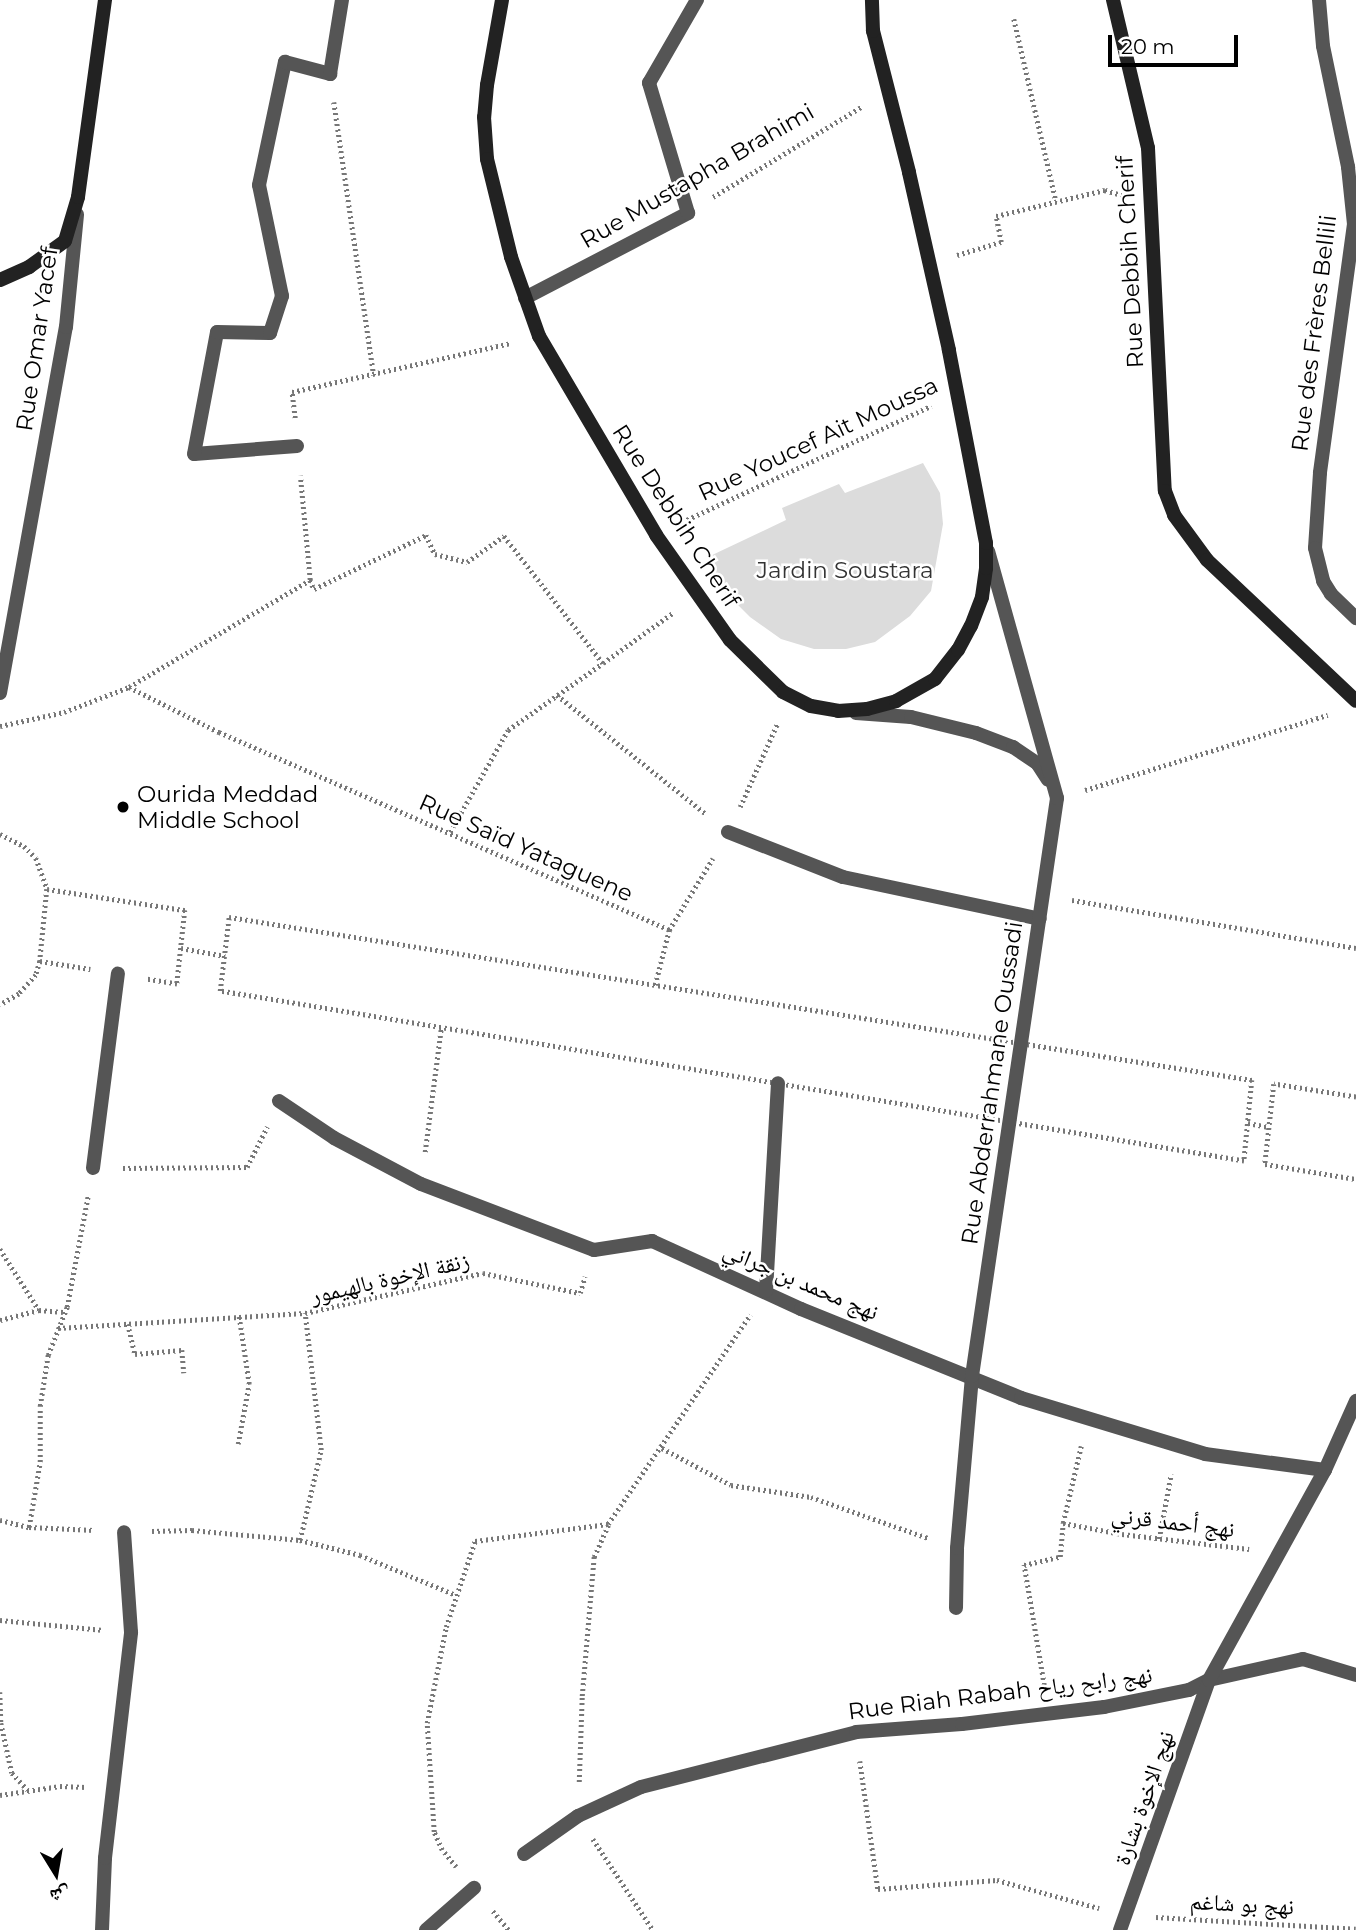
<!DOCTYPE html>
<html>
<head>
<meta charset="utf-8">
<style>
	body { margin:0 }
	#map { position:relative; width:1356px; height:1930px; overflow:hidden; background:#fff; font-family:Montserrat,"Noto Naskh Arabic",sans-serif }
	div>[style] { position:absolute }
	[style*='--x'] { left:calc(var(--x)*1px); top:calc(var(--y)*1px); width:calc(var(--w)*1px); rotate:calc(var(--a)*1deg) }
	.green>* { inset:0; background:#dcdcdc }
	.path>* { height:4.5px; margin-top:-2.25px; transform-origin:0; background:repeating-linear-gradient(90deg,#777 0 2px,transparent 0 5.5px) }
	.street>* { height:14px; margin:-7px; padding:0 7px; transform-origin:7px; border-radius:7px; background:#555 }
	.secondary>* { height:14px; margin:-7px; padding:0 7px; transform-origin:7px; border-radius:7px; background:#222 }
	.dots>* { width:19px; height:19px; translate:-50% -50%; box-sizing:border-box; border:4px solid #fff; border-radius:50% }
	span { translate:-50% -50%; white-space:nowrap; text-align:center; line-height:1.15; -webkit-text-stroke:5px #fff; paint-order:stroke }
	.street-label { font-size:23px; color:#000 }
	.park-label { font-size:23px; color:#333 }
	.poi-label { font-size:23px; color:#000 }
	.left { translate:0 -50%; text-align:left }
	.north { position:absolute; left:21px; top:1839px; width:70px; height:70px; -webkit-text-stroke:5px #fff; paint-order:stroke; rotate:169deg; font-size:19px; font-weight:700; line-height:28px; text-align:center; color:#000 }
	.north::after { content:''; display:block; margin:auto; width:24px; height:32px; background:#000; clip-path:polygon(50% 0,100% 100%,50% 72%,0 100%) }
	.scale { position:absolute; left:1108px; top:35px; width:130px; height:32px; box-sizing:border-box; border:4px solid #000; border-top:0; padding-left:9px; font-size:21px; line-height:24px; white-space:nowrap; color:#000; -webkit-text-stroke:5px #fff; paint-order:stroke }
</style>
</head>
<body>
<div id="map">
	<div class="green">
		<i style="clip-path:polygon(923px 463px,940px 493px,943px 524px,931px 591px,910px 616px,875px 642px,846px 649px,814px 649px,781px 639px,750px 617px,726px 593px,708px 557px,786px 520px,782px 508px,839px 484px,845px 493px)"></i>
	</div>
	<div class="path">
		<i style="--x:1014;--y:19;--w:187;--a:77"></i>
		<i style="--x:334;--y:102;--w:276;--a:81.7"></i>
		<i style="--x:713;--y:197;--w:173;--a:-31.3"></i>
		<i style="--x:957;--y:255;--w:46;--a:-16.5"></i>
		<i style="--x:1001;--y:242;--w:26;--a:-101"></i>
		<i style="--x:996;--y:216;--w:112;--a:-13.4"></i>
		<i style="--x:1105;--y:190;--w:17;--a:17"></i>
		<i style="--x:295;--y:418;--w:26;--a:-97"></i>
		<i style="--x:292;--y:392;--w:224;--a:-12.6"></i>
		<i style="--x:682;--y:522;--w:275;--a:-25"></i>
		<i style="--x:310;--y:580;--w:10;--a:66"></i>
		<i style="--x:314;--y:589;--w:124;--a:-25.7"></i>
		<i style="--x:426;--y:535;--w:21;--a:65"></i>
		<i style="--x:435;--y:554;--w:33;--a:14"></i>
		<i style="--x:467;--y:562;--w:45;--a:-35.1"></i>
		<i style="--x:504;--y:536;--w:161;--a:52.1"></i>
		<i style="--x:603;--y:663;--w:87;--a:-35.7"></i>
		<i style="--x:129;--y:687;--w:101;--a:26.6"></i>
		<i style="--x:219;--y:732;--w:492;--a:23.7"></i>
		<i style="--x:669;--y:930;--w:84;--a:-58.6"></i>
		<i style="--x:557;--y:695;--w:191;--a:38.6"></i>
		<i style="--x:0;--y:726;--w:66;--a:-12.3"></i>
		<i style="--x:64;--y:712;--w:70;--a:-21"></i>
		<i style="--x:129;--y:687;--w:210;--a:-30.6"></i>
		<i style="--x:310;--y:580;--w:105;--a:-95.4"></i>
		<i style="--x:1085;--y:790;--w:254;--a:-17.2"></i>
		<i style="--x:740;--y:807;--w:93;--a:-65.9"></i>
		<i style="--x:450;--y:832;--w:117;--a:-60.4"></i>
		<i style="--x:508;--y:730;--w:116;--a:-35.2"></i>
		<i style="--x:0;--y:834;--w:27;--a:27"></i>
		<i style="--x:24;--y:846;--w:17;--a:45"></i>
		<i style="--x:36;--y:858;--w:33;--a:70"></i>
		<i style="--x:47;--y:889;--w:72;--a:95.6"></i>
		<i style="--x:40;--y:961;--w:15;--a:106"></i>
		<i style="--x:36;--y:975;--w:25;--a:132"></i>
		<i style="--x:19;--y:994;--w:22;--a:150"></i>
		<i style="--x:47;--y:889;--w:140;--a:8.7"></i>
		<i style="--x:185;--y:910;--w:74;--a:96.2"></i>
		<i style="--x:177;--y:984;--w:30;--a:-171"></i>
		<i style="--x:1072;--y:900;--w:288;--a:9.6"></i>
		<i style="--x:229;--y:917;--w:1036;--a:9.05"></i>
		<i style="--x:1252;--y:1080;--w:81;--a:95.6"></i>
		<i style="--x:1244;--y:1161;--w:1038;--a:-170.57"></i>
		<i style="--x:220;--y:991;--w:75;--a:-83.1"></i>
		<i style="--x:181;--y:948;--w:45;--a:10.3"></i>
		<i style="--x:40;--y:961;--w:51;--a:9.1"></i>
		<i style="--x:655;--y:985;--w:57;--a:-75.7"></i>
		<i style="--x:1356;--y:1097;--w:83;--a:-171"></i>
		<i style="--x:1274;--y:1084;--w:81;--a:96.4"></i>
		<i style="--x:1265;--y:1164;--w:92;--a:9.4"></i>
		<i style="--x:1248;--y:1123;--w:21;--a:11"></i>
		<i style="--x:425;--y:1152;--w:125;--a:-82.6"></i>
		<i style="--x:123;--y:1168;--w:124;--a:-0.5"></i>
		<i style="--x:247;--y:1167;--w:45;--a:-63.4"></i>
		<i style="--x:0;--y:1249;--w:72;--a:57.4"></i>
		<i style="--x:0;--y:1320;--w:40;--a:-14.4"></i>
		<i style="--x:39;--y:1310;--w:24;--a:5"></i>
		<i style="--x:128;--y:1324;--w:31;--a:77"></i>
		<i style="--x:135;--y:1354;--w:47;--a:-4.9"></i>
		<i style="--x:182;--y:1350;--w:23;--a:85"></i>
		<i style="--x:58;--y:1328;--w:247;--a:-3.5"></i>
		<i style="--x:238;--y:1444;--w:61;--a:-79.6"></i>
		<i style="--x:249;--y:1384;--w:68;--a:-98.5"></i>
		<i style="--x:662;--y:1448;--w:78;--a:28.2"></i>
		<i style="--x:731;--y:1485;--w:81;--a:8.5"></i>
		<i style="--x:811;--y:1497;--w:124;--a:19.3"></i>
		<i style="--x:0;--y:1520;--w:30;--a:14"></i>
		<i style="--x:29;--y:1527;--w:65;--a:2.6"></i>
		<i style="--x:1063;--y:1523;--w:60;--a:10.6"></i>
		<i style="--x:1122;--y:1534;--w:128;--a:6.7"></i>
		<i style="--x:29;--y:1527;--w:66;--a:-80.4"></i>
		<i style="--x:40;--y:1462;--w:56;--a:-90"></i>
		<i style="--x:40;--y:1406;--w:52;--a:-81.1"></i>
		<i style="--x:48;--y:1355;--w:52;--a:-68.4"></i>
		<i style="--x:67;--y:1307;--w:113;--a:-79.3"></i>
		<i style="--x:152;--y:1531;--w:40;--a:-1.4"></i>
		<i style="--x:192;--y:1530;--w:108;--a:5.3"></i>
		<i style="--x:300;--y:1540;--w:62;--a:14"></i>
		<i style="--x:360;--y:1555;--w:104;--a:22.6"></i>
		<i style="--x:1159;--y:1539;--w:66;--a:-79.5"></i>
		<i style="--x:300;--y:1540;--w:92;--a:-76.9"></i>
		<i style="--x:321;--y:1450;--w:138;--a:-96.7"></i>
		<i style="--x:305;--y:1313;--w:182;--a:-12.7"></i>
		<i style="--x:483;--y:1273;--w:99;--a:11.7"></i>
		<i style="--x:580;--y:1293;--w:17;--a:-73"></i>
		<i style="--x:0;--y:1620;--w:104;--a:5.5"></i>
		<i style="--x:1044;--y:1685;--w:122;--a:-99.5"></i>
		<i style="--x:1024;--y:1565;--w:37;--a:-13"></i>
		<i style="--x:1060;--y:1557;--w:34;--a:-85"></i>
		<i style="--x:1063;--y:1523;--w:79;--a:-76.8"></i>
		<i style="--x:0;--y:1692;--w:31;--a:88"></i>
		<i style="--x:1;--y:1723;--w:51;--a:77.6"></i>
		<i style="--x:12;--y:1773;--w:23;--a:47"></i>
		<i style="--x:860;--y:1761;--w:129;--a:82"></i>
		<i style="--x:878;--y:1889;--w:119;--a:-4.3"></i>
		<i style="--x:997;--y:1880;--w:106;--a:15.4"></i>
		<i style="--x:579;--y:1782;--w:86;--a:-88"></i>
		<i style="--x:582;--y:1696;--w:140;--a:-85.1"></i>
		<i style="--x:594;--y:1557;--w:35;--a:-66"></i>
		<i style="--x:0;--y:1795;--w:61;--a:-8.5"></i>
		<i style="--x:60;--y:1786;--w:26;--a:2"></i>
		<i style="--x:593;--y:1839;--w:109;--a:56.6"></i>
		<i style="--x:456;--y:1867;--w:22;--a:-129"></i>
		<i style="--x:442;--y:1850;--w:20;--a:-114"></i>
		<i style="--x:434;--y:1832;--w:109;--a:-93.7"></i>
		<i style="--x:427;--y:1723;--w:98;--a:-78.8"></i>
		<i style="--x:446;--y:1627;--w:91;--a:-71.4"></i>
		<i style="--x:475;--y:1541;--w:134;--a:-7.3"></i>
		<i style="--x:608;--y:1524;--w:253;--a:-55.8"></i>
		<i style="--x:493;--y:1911;--w:25;--a:50"></i>
		<i style="--x:1156;--y:1917;--w:200;--a:3.4"></i>
	</div>
	<div class="street">
		<i style="--x:1319;--y:0;--w:46;--a:85"></i>
		<i style="--x:1323;--y:46;--w:124;--a:78.3"></i>
		<i style="--x:1348;--y:167;--w:57;--a:84"></i>
		<i style="--x:1354;--y:224;--w:251;--a:97.8"></i>
		<i style="--x:1320;--y:473;--w:75;--a:93.8"></i>
		<i style="--x:1315;--y:548;--w:34;--a:76"></i>
		<i style="--x:1323;--y:581;--w:15;--a:58"></i>
		<i style="--x:1331;--y:594;--w:35;--a:44"></i>
		<i style="--x:525;--y:298;--w:184;--a:-27.5"></i>
		<i style="--x:688;--y:213;--w:136;--a:-106.7"></i>
		<i style="--x:649;--y:83;--w:96;--a:-60"></i>
		<i style="--x:297;--y:446;--w:103;--a:175.6"></i>
		<i style="--x:194;--y:454;--w:124;--a:-79.3"></i>
		<i style="--x:217;--y:332;--w:53;--a:1.1"></i>
		<i style="--x:270;--y:333;--w:39;--a:-72"></i>
		<i style="--x:282;--y:296;--w:113;--a:-101.7"></i>
		<i style="--x:259;--y:185;--w:126;--a:-78.1"></i>
		<i style="--x:285;--y:62;--w:47;--a:14.9"></i>
		<i style="--x:330;--y:74;--w:75;--a:-80.8"></i>
		<i style="--x:0;--y:693;--w:372;--a:-79.8"></i>
		<i style="--x:66;--y:327;--w:113;--a:-84.4"></i>
		<i style="--x:856;--y:713;--w:55;--a:4.2"></i>
		<i style="--x:911;--y:717;--w:67;--a:13.8"></i>
		<i style="--x:976;--y:733;--w:40;--a:21"></i>
		<i style="--x:1013;--y:747;--w:29;--a:34"></i>
		<i style="--x:1037;--y:763;--w:20;--a:57"></i>
		<i style="--x:728;--y:832;--w:123;--a:21.4"></i>
		<i style="--x:843;--y:877;--w:201;--a:12"></i>
		<i style="--x:279;--y:1101;--w:66;--a:33.9"></i>
		<i style="--x:334;--y:1138;--w:98;--a:27.9"></i>
		<i style="--x:421;--y:1184;--w:185;--a:20.9"></i>
		<i style="--x:594;--y:1250;--w:59;--a:-8.8"></i>
		<i style="--x:652;--y:1241;--w:164;--a:24.5"></i>
		<i style="--x:801;--y:1309;--w:237;--a:22"></i>
		<i style="--x:1021;--y:1398;--w:192;--a:16.9"></i>
		<i style="--x:1205;--y:1454;--w:121;--a:7.6"></i>
		<i style="--x:93;--y:1168;--w:196;--a:-82.7"></i>
		<i style="--x:766;--y:1291;--w:208;--a:-86.7"></i>
		<i style="--x:956;--y:1608;--w:60;--a:-89"></i>
		<i style="--x:957;--y:1548;--w:173;--a:-85"></i>
		<i style="--x:972;--y:1376;--w:584;--a:-81.63"></i>
		<i style="--x:1057;--y:798;--w:256;--a:-105.6"></i>
		<i style="--x:524;--y:1854;--w:66;--a:-35.1"></i>
		<i style="--x:578;--y:1816;--w:69;--a:-24.7"></i>
		<i style="--x:641;--y:1787;--w:222;--a:-14.3"></i>
		<i style="--x:856;--y:1732;--w:106;--a:-4.3"></i>
		<i style="--x:962;--y:1724;--w:143;--a:-6.8"></i>
		<i style="--x:1104;--y:1707;--w:87;--a:-11.3"></i>
		<i style="--x:1189;--y:1690;--w:22;--a:-27"></i>
		<i style="--x:1209;--y:1680;--w:96;--a:-12.6"></i>
		<i style="--x:1303;--y:1659;--w:55;--a:16.8"></i>
		<i style="--x:102;--y:1930;--w:72;--a:-87.6"></i>
		<i style="--x:105;--y:1858;--w:227;--a:-83.4"></i>
		<i style="--x:131;--y:1632;--w:100;--a:-94"></i>
		<i style="--x:426;--y:1930;--w:64;--a:-41.2"></i>
		<i style="--x:1120;--y:1930;--w:265;--a:-70.4"></i>
		<i style="--x:1209;--y:1680;--w:240;--a:-61.1"></i>
		<i style="--x:1325;--y:1470;--w:76;--a:-65.8"></i>
	</div>
	<div class="secondary">
		<i style="--x:502;--y:0;--w:86;--a:100"></i>
		<i style="--x:487;--y:85;--w:32;--a:95"></i>
		<i style="--x:484;--y:117;--w:42;--a:85.9"></i>
		<i style="--x:487;--y:159;--w:101;--a:76.2"></i>
		<i style="--x:511;--y:257;--w:84;--a:70.5"></i>
		<i style="--x:539;--y:336;--w:231;--a:59.5"></i>
		<i style="--x:656;--y:535;--w:128;--a:54.8"></i>
		<i style="--x:730;--y:640;--w:74;--a:44.5"></i>
		<i style="--x:783;--y:692;--w:31;--a:27"></i>
		<i style="--x:811;--y:706;--w:27;--a:10"></i>
		<i style="--x:838;--y:711;--w:29;--a:-4"></i>
		<i style="--x:867;--y:709;--w:30;--a:-15"></i>
		<i style="--x:896;--y:701;--w:45;--a:-29.4"></i>
		<i style="--x:935;--y:679;--w:37;--a:-52"></i>
		<i style="--x:958;--y:650;--w:27;--a:-62"></i>
		<i style="--x:971;--y:626;--w:31;--a:-69"></i>
		<i style="--x:982;--y:597;--w:29;--a:-82"></i>
		<i style="--x:986;--y:568;--w:25;--a:-90"></i>
		<i style="--x:986;--y:543;--w:197;--a:-100.9"></i>
		<i style="--x:949;--y:350;--w:182;--a:-102.7"></i>
		<i style="--x:909;--y:172;--w:146;--a:-104.3"></i>
		<i style="--x:873;--y:31;--w:31;--a:-92"></i>
		<i style="--x:1113;--y:0;--w:152;--a:76.7"></i>
		<i style="--x:1148;--y:148;--w:343;--a:87.2"></i>
		<i style="--x:1165;--y:491;--w:26;--a:69"></i>
		<i style="--x:1174;--y:515;--w:56;--a:53.7"></i>
		<i style="--x:1207;--y:560;--w:205;--a:43.4"></i>
		<i style="--x:0;--y:280;--w:32;--a:-24"></i>
		<i style="--x:29;--y:267;--w:44;--a:-35.8"></i>
		<i style="--x:65;--y:241;--w:46;--a:-73.5"></i>
		<i style="--x:78;--y:197;--w:199;--a:-82.2"></i>
	</div>
	<div class="dots">
		<i style="left:123px;top:807px;background:#000"></i>
	</div>
	<div class="street-label">
		<span style="left:697px;top:176px;rotate:-30deg">Rue Mustapha Brahimi</span>
		<span style="left:1130px;top:262px;rotate:-93deg">Rue Debbih Cherif</span>
		<span style="left:1314px;top:333px;rotate:-83deg">Rue des Frères Bellili</span>
		<span style="left:37px;top:339px;rotate:-82deg">Rue Omar Yacef</span>
		<span style="left:818px;top:439px;rotate:-25deg">Rue Youcef Ait Moussa</span>
		<span style="left:676px;top:516px;rotate:57deg">Rue Debbih Cherif</span>
		<span style="left:526px;top:848px;rotate:24deg">Rue Saïd Yataguene</span>
		<span style="left:992px;top:1083px;rotate:-82deg">Rue Abderrahmane Oussadi</span>
		<span style="left:390px;top:1278px;rotate:-13deg">زنقة الإخوة بالهيمور</span>
		<span style="left:801px;top:1281px;rotate:23deg">نهج محمد بن جراني</span>
		<span style="left:1173px;top:1522px;rotate:7deg">نهج أحمد قرني</span>
		<span style="left:1000px;top:1693px;rotate:-7deg">Rue Riah Rabah نهج رابح رياح</span>
		<span style="left:1144px;top:1798px;rotate:-71deg">نهج الإخوة بشارة</span>
		<span style="left:1242px;top:1904px;rotate:3deg">نهج بو شاغم</span>
	</div>
	<div class="park-label">
		<span style="left:845px;top:570px">Jardin Soustara</span>
	</div>
	<div class="poi-label">
		<span class="left" style="left:137px;top:807px">Ourida Meddad<br>Middle School</span>
	</div>
	<div class="north">ش</div>
	<div class="scale">20 m</div>
</div>
</body>
</html>
